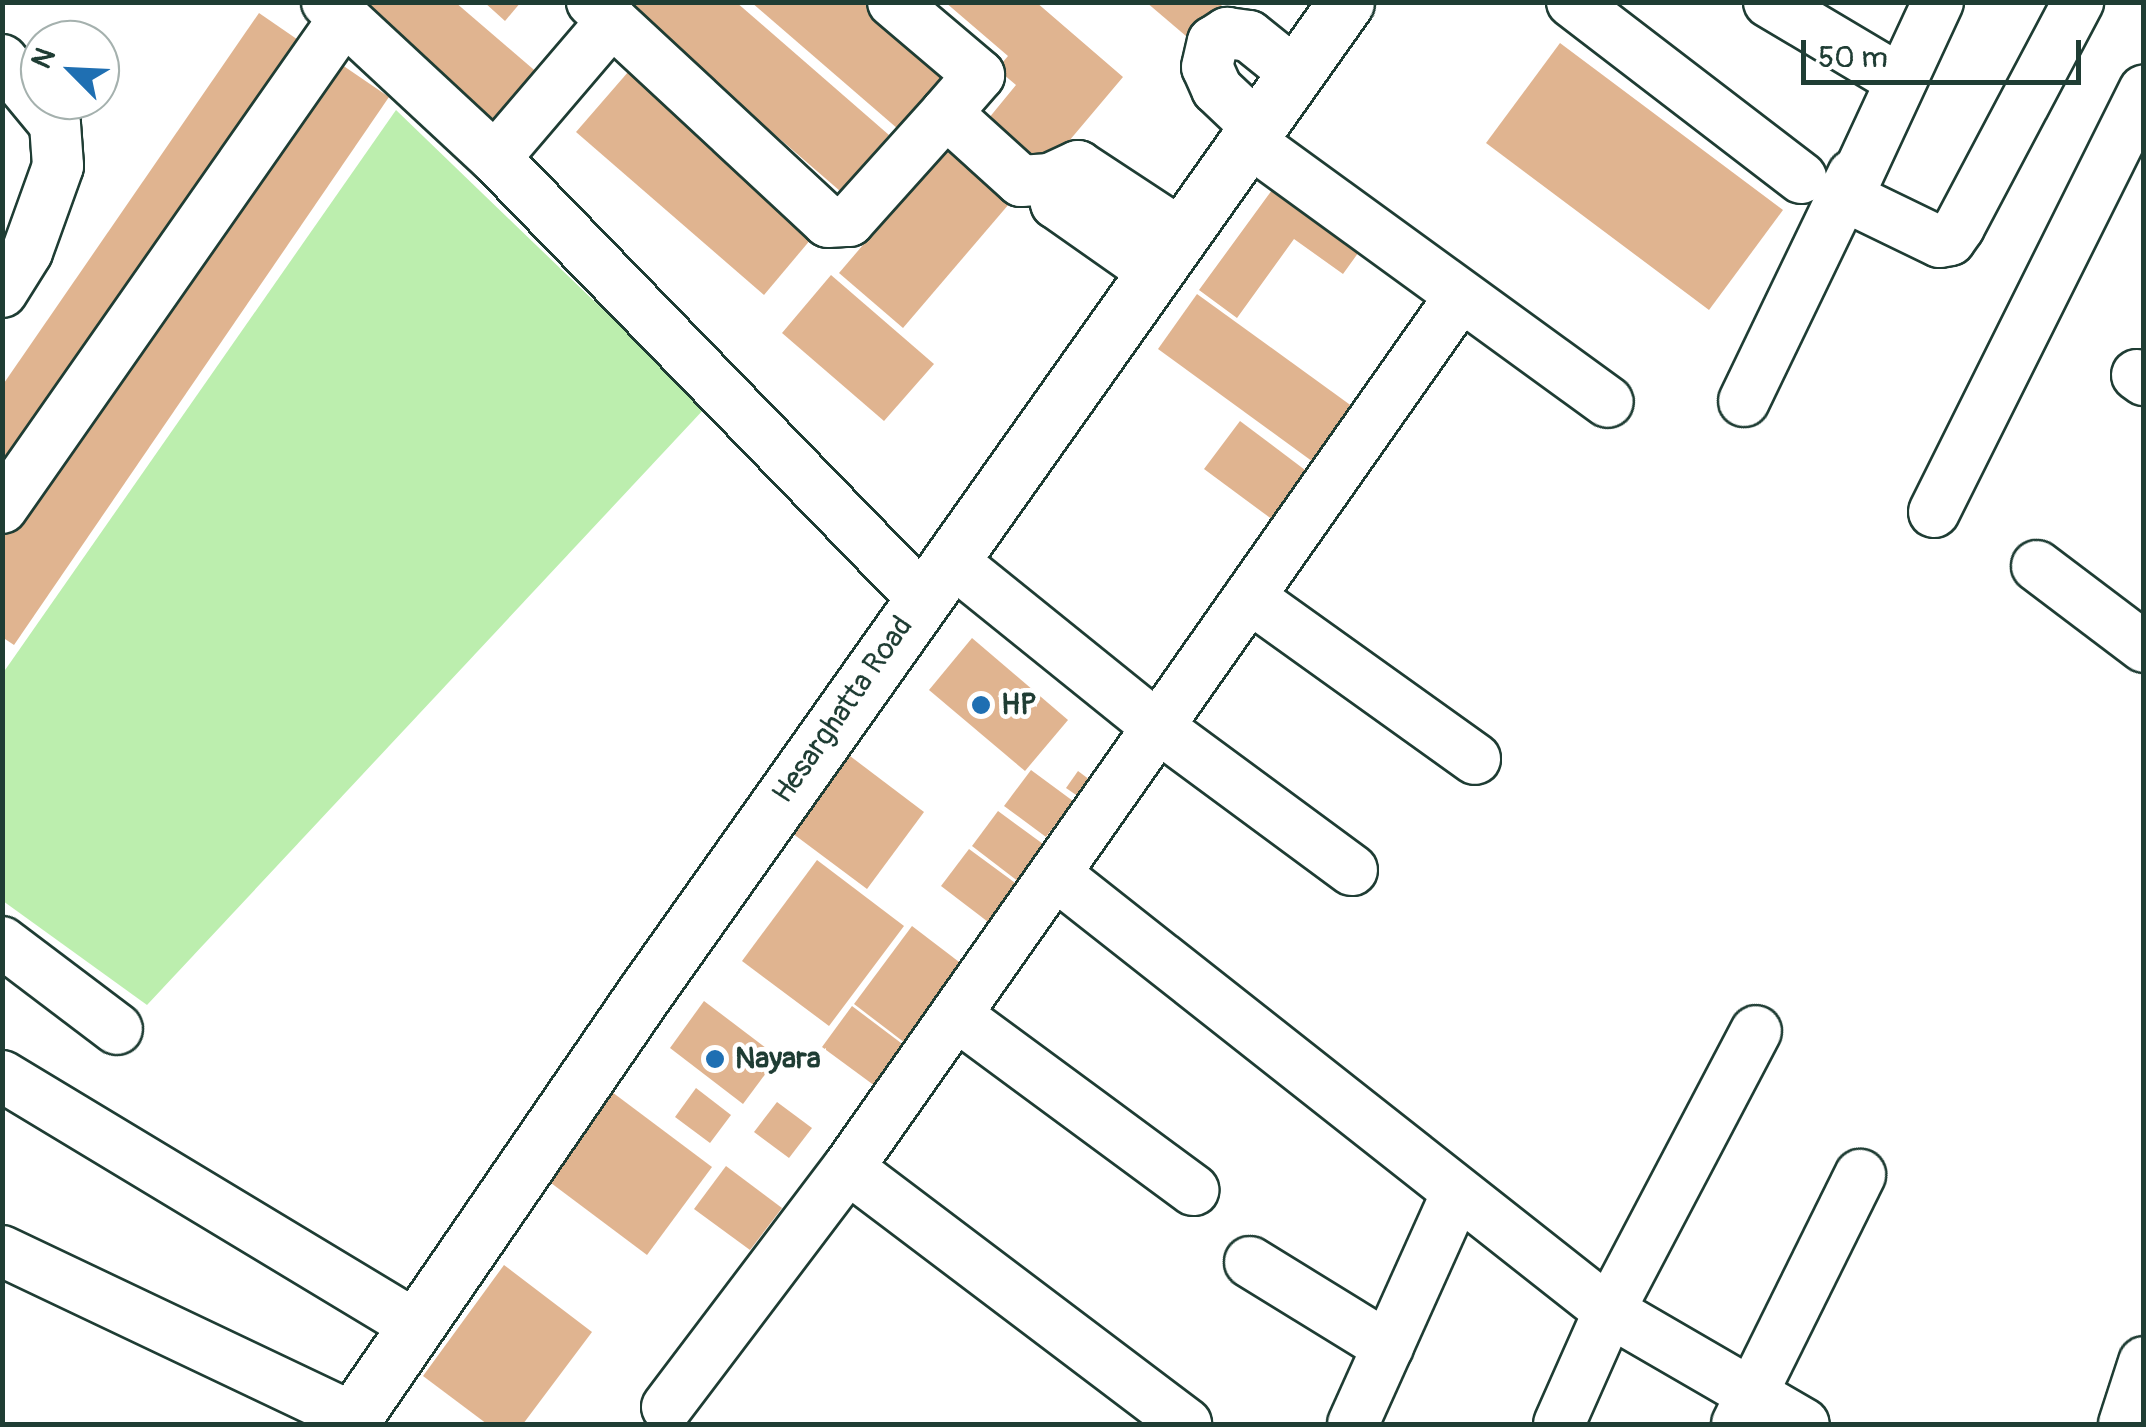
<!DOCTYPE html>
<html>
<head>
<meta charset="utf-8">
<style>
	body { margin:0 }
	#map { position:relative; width:2146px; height:1427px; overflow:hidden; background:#fff; font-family:Pangolin,sans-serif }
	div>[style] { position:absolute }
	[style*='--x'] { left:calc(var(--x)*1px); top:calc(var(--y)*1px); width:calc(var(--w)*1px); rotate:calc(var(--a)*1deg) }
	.green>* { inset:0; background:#bceeae }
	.building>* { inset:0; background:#e0b490 }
	.roads { filter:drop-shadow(2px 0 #1f3d34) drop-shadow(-2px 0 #1f3d34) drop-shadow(0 2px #1f3d34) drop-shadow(0 -2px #1f3d34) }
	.minor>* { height:50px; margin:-25px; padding:0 25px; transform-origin:25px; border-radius:25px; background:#fff }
	.major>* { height:55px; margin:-27.5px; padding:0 27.5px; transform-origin:27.5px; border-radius:27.5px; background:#fff }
	.dots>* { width:28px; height:28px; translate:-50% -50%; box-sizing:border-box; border:5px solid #fff; border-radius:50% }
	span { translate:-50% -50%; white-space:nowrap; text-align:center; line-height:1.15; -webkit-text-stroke:9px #fff; paint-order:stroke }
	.poi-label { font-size:30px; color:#1f3d34; font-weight:700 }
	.left { translate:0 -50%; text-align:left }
	.street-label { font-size:30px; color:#1f3d34 }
	.frame { position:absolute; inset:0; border:5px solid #1f3d34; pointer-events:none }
	.north { position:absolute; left:20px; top:20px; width:100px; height:100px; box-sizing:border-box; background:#fff; border:2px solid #a5b1ae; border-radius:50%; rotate:294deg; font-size:28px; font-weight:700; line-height:40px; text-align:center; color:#1f3d34 }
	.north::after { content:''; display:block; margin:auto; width:35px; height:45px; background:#1f6fb2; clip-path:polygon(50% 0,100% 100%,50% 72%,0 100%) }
	.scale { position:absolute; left:1801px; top:40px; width:280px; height:45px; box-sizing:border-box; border:5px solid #1f3d34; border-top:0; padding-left:12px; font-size:30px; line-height:35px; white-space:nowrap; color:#1f3d34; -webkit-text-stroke:8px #fff; paint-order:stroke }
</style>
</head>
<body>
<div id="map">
	<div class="green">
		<i style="clip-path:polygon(396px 110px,705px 408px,147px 1005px,3px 901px,3px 673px)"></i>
	</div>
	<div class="building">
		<i style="clip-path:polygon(349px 2px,455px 2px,540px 75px,494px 128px)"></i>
		<i style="clip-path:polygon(484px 2px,521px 2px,505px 21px)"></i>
		<i style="clip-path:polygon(622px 2px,736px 2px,889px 135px,840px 191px)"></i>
		<i style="clip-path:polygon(751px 2px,865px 2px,947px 73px,898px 129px)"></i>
		<i style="clip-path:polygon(945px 2px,1036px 2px,1123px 77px,1042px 173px,984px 124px,1016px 85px,997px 69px,1008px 56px)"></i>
		<i style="clip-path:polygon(1146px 2px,1218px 2px,1222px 6px,1193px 42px)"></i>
		<i style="clip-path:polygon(259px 13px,304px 44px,2px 485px,2px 386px)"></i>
		<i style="clip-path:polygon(1560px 43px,1783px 210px,1709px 310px,1486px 143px)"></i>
		<i style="clip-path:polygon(329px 56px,389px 97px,14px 645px,2px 637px,2px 534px)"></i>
		<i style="clip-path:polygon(635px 64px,822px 226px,764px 295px,576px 132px)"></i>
		<i style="clip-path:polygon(951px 142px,1015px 197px,903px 328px,839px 273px)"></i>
		<i style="clip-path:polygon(1275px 186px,1361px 249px,1343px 274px,1294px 239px,1237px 318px,1199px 290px)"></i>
		<i style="clip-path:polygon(831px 275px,934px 364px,884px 421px,782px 333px)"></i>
		<i style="clip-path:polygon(1197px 294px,1360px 412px,1320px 467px,1158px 349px)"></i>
		<i style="clip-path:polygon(1240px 421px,1313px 476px,1277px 523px,1204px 469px)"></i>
		<i style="clip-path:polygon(972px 638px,1068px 720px,1025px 771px,929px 690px)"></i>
		<i style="clip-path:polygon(850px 756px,924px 812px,867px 889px,792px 833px)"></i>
		<i style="clip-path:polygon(1031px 770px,1073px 801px,1046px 837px,1004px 806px)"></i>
		<i style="clip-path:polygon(1078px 771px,1094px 783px,1082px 799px,1066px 788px)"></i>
		<i style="clip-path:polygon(998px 811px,1054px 852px,1027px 888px,972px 846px)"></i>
		<i style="clip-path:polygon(969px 849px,1025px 890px,996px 928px,941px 886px)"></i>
		<i style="clip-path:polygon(817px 860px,904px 926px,829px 1026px,742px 961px)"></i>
		<i style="clip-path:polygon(912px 926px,967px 968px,909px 1046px,854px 1004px)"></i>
		<i style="clip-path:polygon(704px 1001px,778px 1057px,743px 1104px,670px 1048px)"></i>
		<i style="clip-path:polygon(852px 1006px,905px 1046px,875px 1086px,822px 1047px)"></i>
		<i style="clip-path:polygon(696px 1088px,731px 1115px,710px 1143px,675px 1117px)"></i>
		<i style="clip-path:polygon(608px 1089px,712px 1167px,647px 1255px,543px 1177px)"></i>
		<i style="clip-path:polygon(777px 1102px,812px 1128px,789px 1158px,754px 1132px)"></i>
		<i style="clip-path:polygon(726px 1166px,782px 1208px,750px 1250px,694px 1209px)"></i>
		<i style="clip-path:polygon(504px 1265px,592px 1332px,523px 1424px,487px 1424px,423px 1376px)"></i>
	</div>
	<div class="roads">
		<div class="minor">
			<i style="--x:327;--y:2;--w:229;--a:42.9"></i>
			<i style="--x:495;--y:158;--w:613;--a:45.86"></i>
			<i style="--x:893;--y:2;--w:113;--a:40.3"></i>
			<i style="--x:979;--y:75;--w:50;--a:131"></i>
			<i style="--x:1572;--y:2;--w:289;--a:37.5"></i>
			<i style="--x:1769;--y:2;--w:150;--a:30.8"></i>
			<i style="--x:1938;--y:2;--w:206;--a:114.9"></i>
			<i style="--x:1851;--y:189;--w:13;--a:72"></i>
			<i style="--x:1855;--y:201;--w:94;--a:25.8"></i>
			<i style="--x:1940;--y:242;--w:10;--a:-11"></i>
			<i style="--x:1950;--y:240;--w:16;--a:-55"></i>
			<i style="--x:1959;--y:227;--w:255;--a:-62.1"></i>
			<i style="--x:612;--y:21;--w:295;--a:42.9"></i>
			<i style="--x:828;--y:222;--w:21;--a:-3"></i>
			<i style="--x:849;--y:221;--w:145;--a:-48.1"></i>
			<i style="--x:946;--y:113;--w:101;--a:42.2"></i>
			<i style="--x:1021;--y:181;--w:29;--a:-4"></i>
			<i style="--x:1050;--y:179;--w:31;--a:-25"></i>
			<i style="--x:1078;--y:166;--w:123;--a:33.4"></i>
			<i style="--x:2;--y:60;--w:83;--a:50.4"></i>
			<i style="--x:55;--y:124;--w:42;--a:85.9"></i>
			<i style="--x:58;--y:166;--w:91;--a:109.8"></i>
			<i style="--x:27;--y:252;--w:47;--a:122"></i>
			<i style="--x:1256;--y:126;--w:54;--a:-136.5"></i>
			<i style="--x:1217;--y:89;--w:24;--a:-114"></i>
			<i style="--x:1207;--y:67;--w:26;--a:-77"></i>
			<i style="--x:1213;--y:42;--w:17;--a:-33"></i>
			<i style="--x:1227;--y:33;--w:22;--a:8"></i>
			<i style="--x:1249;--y:36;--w:59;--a:38.8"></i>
			<i style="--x:1246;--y:139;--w:447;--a:36"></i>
			<i style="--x:495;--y:158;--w:180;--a:-49.5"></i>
			<i style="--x:612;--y:21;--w:28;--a:-136"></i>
			<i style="--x:1050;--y:179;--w:25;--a:76"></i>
			<i style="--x:1056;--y:203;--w:120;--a:35.1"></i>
			<i style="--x:2137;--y:375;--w:9;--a:36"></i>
			<i style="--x:1744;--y:401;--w:251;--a:-64.3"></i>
			<i style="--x:2;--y:508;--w:599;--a:-55.06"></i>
			<i style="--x:1934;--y:512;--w:471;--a:-63.5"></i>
			<i style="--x:952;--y:561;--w:265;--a:38.9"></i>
			<i style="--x:1158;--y:727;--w:241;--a:36.4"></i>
			<i style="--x:2037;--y:566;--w:134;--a:37.1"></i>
			<i style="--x:1249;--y:597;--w:278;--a:35.6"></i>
			<i style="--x:1055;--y:874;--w:706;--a:38.27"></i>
			<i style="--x:1609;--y:1311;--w:225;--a:30.1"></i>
			<i style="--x:2;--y:942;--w:144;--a:37.1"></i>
			<i style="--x:956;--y:1015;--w:295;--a:36.4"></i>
			<i style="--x:2;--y:1076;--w:484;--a:31.1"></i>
			<i style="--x:848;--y:1168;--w:424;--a:37.1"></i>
			<i style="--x:2;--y:1251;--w:390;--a:25.4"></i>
			<i style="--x:1250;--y:1262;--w:162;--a:31.6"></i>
			<i style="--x:667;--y:1407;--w:300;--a:-52.9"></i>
			<i style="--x:848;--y:1168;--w:1063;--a:-54.92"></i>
			<i style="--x:1353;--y:1424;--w:253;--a:-65.8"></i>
			<i style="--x:1559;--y:1424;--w:124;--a:-66.1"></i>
			<i style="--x:1609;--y:1311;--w:316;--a:-62.3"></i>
			<i style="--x:1737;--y:1424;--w:278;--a:-63.7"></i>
			<i style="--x:2124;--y:1424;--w:65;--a:-72.1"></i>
		</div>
		<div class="major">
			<i style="--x:349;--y:1424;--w:521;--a:-55.55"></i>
			<i style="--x:644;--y:994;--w:1215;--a:-54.71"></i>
		</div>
	</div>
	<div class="dots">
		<i style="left:981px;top:705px;background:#1f6fb2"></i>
		<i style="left:715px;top:1059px;background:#1f6fb2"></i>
	</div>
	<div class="poi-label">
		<span class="left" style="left:1001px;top:705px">HP</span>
		<span class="left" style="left:735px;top:1059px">Nayara</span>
	</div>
	<div class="street-label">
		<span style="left:843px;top:710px;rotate:-55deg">Hesarghatta Road</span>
	</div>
	<div class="frame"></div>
	<div class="north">N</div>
	<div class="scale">50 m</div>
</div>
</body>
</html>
